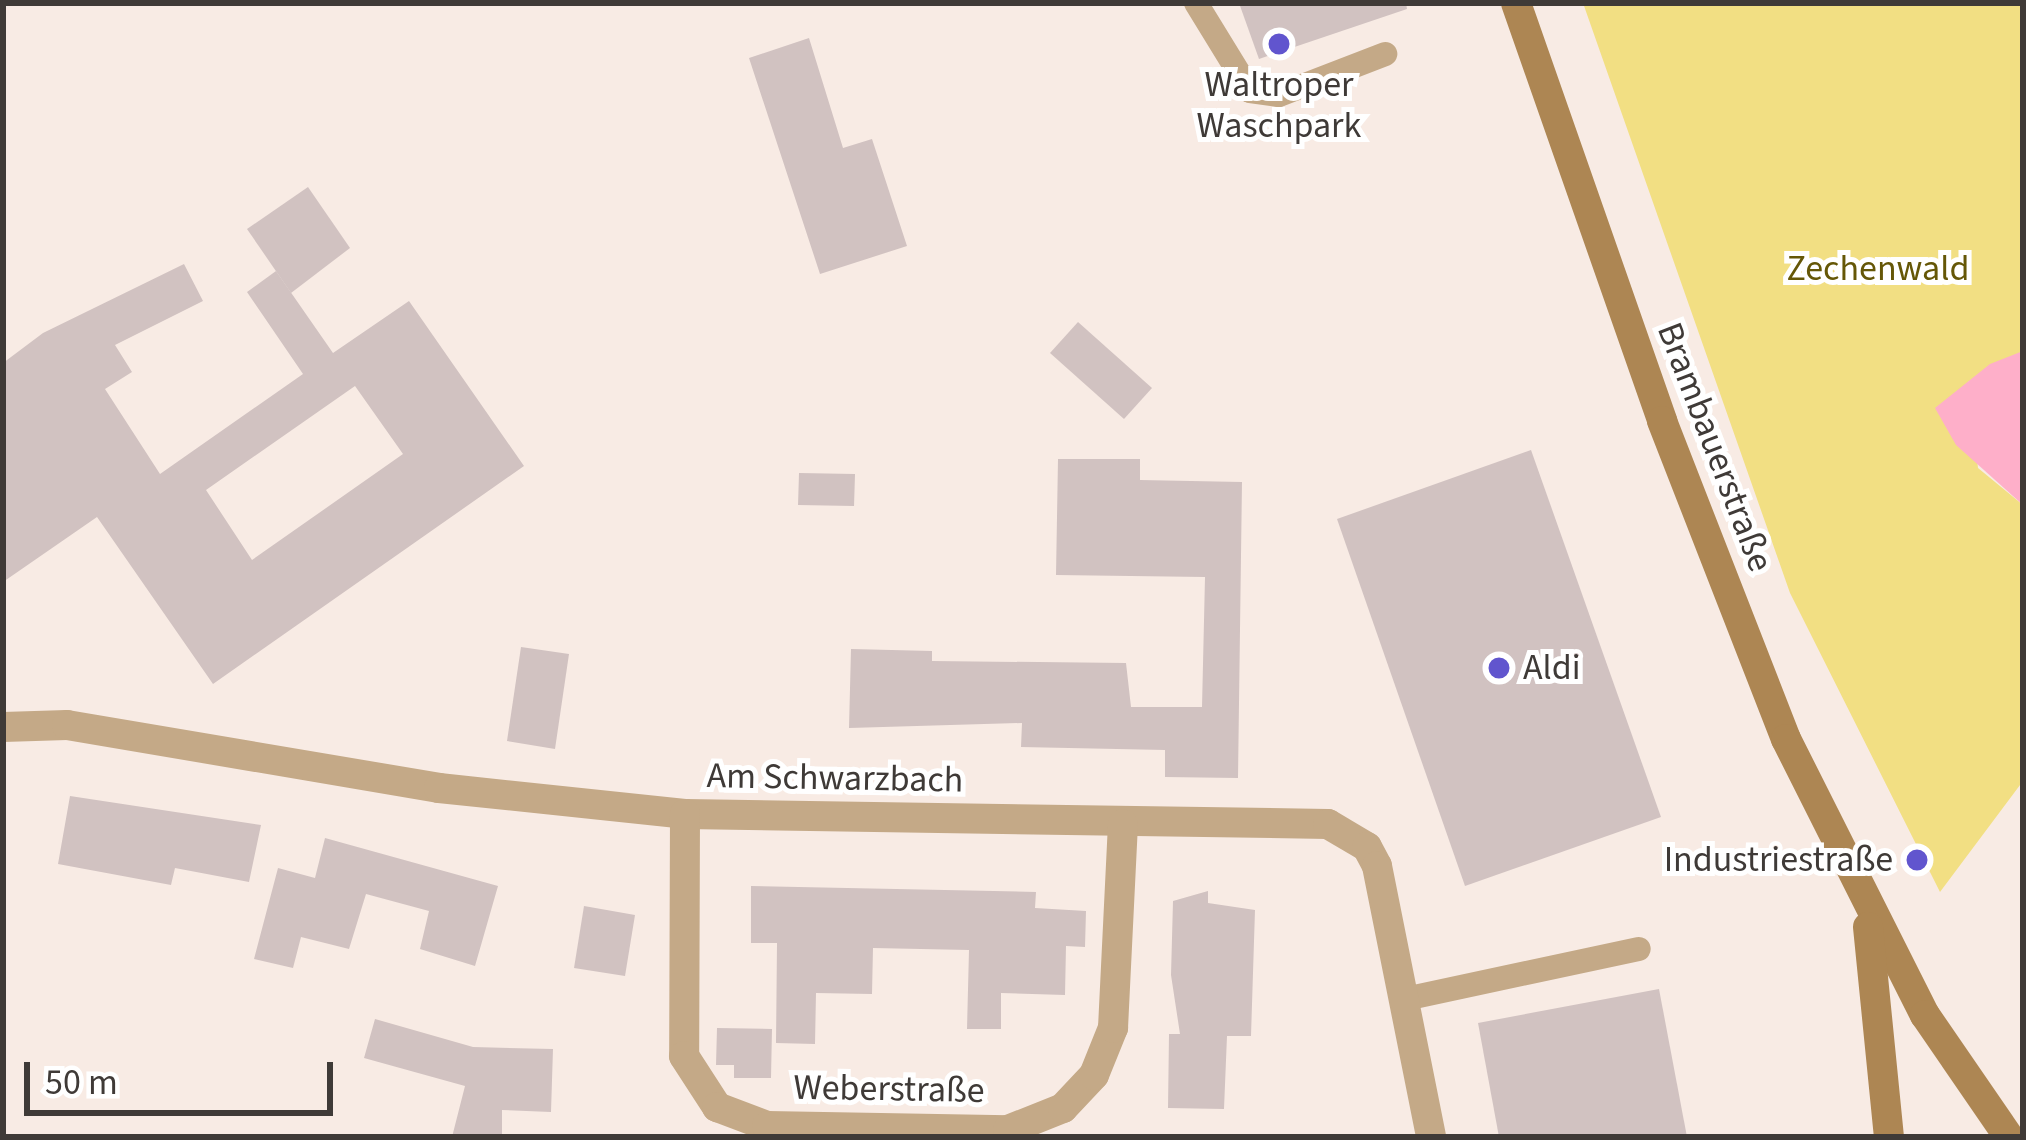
<!DOCTYPE html>
<html>
<head>
<meta charset="utf-8">
<style>
	body { margin:0 }
	#map { position:relative; width:2026px; height:1140px; overflow:hidden; background:#f8ebe4; font-family:"Source Sans 3",sans-serif }
	div>[style] { position:absolute }
	[style*='--x'] { left:calc(var(--x)*1px); top:calc(var(--y)*1px); width:calc(var(--w)*1px); rotate:calc(var(--a)*1deg) }
	.green>* { inset:0; background:#f2df83 }
	.water>* { inset:0; background:#feafc9 }
	.building>* { inset:0; background:#d1c2c1 }
	.lane>* { height:24px; margin:-12px; padding:0 12px; transform-origin:12px; border-radius:12px; background:#c4a987 }
	.street>* { height:30px; margin:-15px; padding:0 15px; transform-origin:15px; border-radius:15px; background:#c4a987 }
	.secondary>* { height:30px; margin:-15px; padding:0 15px; transform-origin:15px; border-radius:15px; background:#ad8653 }
	.dots>* { width:33px; height:33px; translate:-50% -50%; box-sizing:border-box; border:6px solid #fff; border-radius:50% }
	span { translate:-50% -50%; white-space:nowrap; text-align:center; line-height:1.15; -webkit-text-stroke:10px #fff; paint-order:stroke }
	.poi-label { font-size:36px; color:#3f3a37 }
	.left { translate:0 -50%; text-align:left }
	.right { translate:-100% -50%; text-align:right }
	.park-label { font-size:36px; color:#655707 }
	.street-label { font-size:36px; color:#3f3a37 }
	.frame { position:absolute; inset:0; border:6px solid #3f3a37; pointer-events:none }
	.scale { position:absolute; left:24px; top:1062px; width:309px; height:54px; box-sizing:border-box; border:6px solid #3f3a37; border-top:0; padding-left:15px; font-size:36px; line-height:42px; white-space:nowrap; color:#3f3a37; -webkit-text-stroke:9px #fff; paint-order:stroke }
</style>
</head>
<body>
<div id="map">
	<div class="green">
		<i style="clip-path:polygon(1583px 3px,2023px 3px,2023px 351px,1968px 382px,1978px 468px,2023px 505px,2023px 781px,1940px 892px,1790px 593px)"></i>
	</div>
	<div class="water">
		<i style="clip-path:polygon(2023px 351px,2023px 505px,1956px 445px,1935px 408px,1990px 364px)"></i>
	</div>
	<div class="building">
		<i style="clip-path:polygon(1239px 3px,1406px 3px,1407px 9px,1259px 59px)"></i>
		<i style="clip-path:polygon(809px 38px,843px 148px,872px 139px,907px 246px,820px 274px,749px 58px)"></i>
		<i style="clip-path:polygon(308px 187px,350px 248px,291px 293px,247px 229px)"></i>
		<i style="clip-path:polygon(evenodd,184px 264px,203px 301px,115px 345px,132px 372px,105px 389px,160px 474px,303px 374px,247px 292px,276px 271px,333px 353px,409px 301px,524px 466px,213px 684px,97px 517px,3px 582px,3px 363px,43px 333px,184px 264px,355px 386px,403px 454px,252px 560px,206px 490px,355px 386px)"></i>
		<i style="clip-path:polygon(1078px 322px,1152px 388px,1124px 419px,1050px 353px)"></i>
		<i style="clip-path:polygon(1531px 450px,1661px 817px,1465px 886px,1337px 519px)"></i>
		<i style="clip-path:polygon(1058px 459px,1140px 459px,1140px 480px,1242px 482px,1238px 778px,1165px 777px,1165px 750px,1021px 747px,1022px 723px,849px 728px,851px 649px,932px 651px,932px 661px,1126px 663px,1131px 707px,1202px 707px,1205px 577px,1056px 575px)"></i>
		<i style="clip-path:polygon(799px 473px,855px 474px,854px 506px,798px 505px)"></i>
		<i style="clip-path:polygon(521px 647px,569px 654px,555px 749px,507px 741px)"></i>
		<i style="clip-path:polygon(70px 796px,261px 825px,249px 882px,175px 868px,171px 885px,58px 864px)"></i>
		<i style="clip-path:polygon(325px 838px,498px 886px,475px 966px,420px 949px,429px 911px,366px 894px,349px 949px,301px 937px,293px 968px,254px 959px,278px 868px,315px 878px)"></i>
		<i style="clip-path:polygon(751px 886px,1036px 892px,1035px 908px,1086px 911px,1085px 947px,1066px 946px,1065px 995px,1001px 993px,1001px 1029px,967px 1029px,969px 950px,873px 948px,872px 994px,816px 993px,815px 1044px,776px 1043px,777px 943px,751px 943px)"></i>
		<i style="clip-path:polygon(1208px 891px,1208px 903px,1255px 910px,1251px 1036px,1227px 1036px,1224px 1109px,1168px 1108px,1169px 1034px,1180px 1034px,1171px 975px,1173px 901px)"></i>
		<i style="clip-path:polygon(584px 906px,635px 915px,625px 976px,574px 968px)"></i>
		<i style="clip-path:polygon(1659px 989px,1687px 1137px,1499px 1137px,1478px 1023px)"></i>
		<i style="clip-path:polygon(375px 1019px,473px 1047px,553px 1049px,551px 1112px,502px 1110px,502px 1137px,452px 1137px,465px 1086px,364px 1058px)"></i>
		<i style="clip-path:polygon(717px 1028px,772px 1029px,771px 1078px,734px 1078px,734px 1065px,716px 1065px)"></i>
	</div>
	<div class="lane">
		<i style="--x:1196;--y:3;--w:103;--a:58.5"></i>
		<i style="--x:1250;--y:91;--w:29;--a:8"></i>
		<i style="--x:1279;--y:95;--w:114;--a:-21.1"></i>
		<i style="--x:1405;--y:999;--w:239;--a:-12.1"></i>
	</div>
	<div class="street">
		<i style="--x:3;--y:727;--w:64;--a:-1.8"></i>
		<i style="--x:67;--y:725;--w:377;--a:9.6"></i>
		<i style="--x:439;--y:788;--w:247;--a:6"></i>
		<i style="--x:685;--y:814;--w:643;--a:0.89"></i>
		<i style="--x:1328;--y:824;--w:45;--a:30.5"></i>
		<i style="--x:1367;--y:847;--w:21;--a:62"></i>
		<i style="--x:1377;--y:866;--w:276;--a:78.7"></i>
		<i style="--x:685;--y:814;--w:242;--a:90.2"></i>
		<i style="--x:684;--y:1056;--w:61;--a:57.1"></i>
		<i style="--x:717;--y:1107;--w:53;--a:20.8"></i>
		<i style="--x:767;--y:1126;--w:241;--a:1"></i>
		<i style="--x:1008;--y:1130;--w:59;--a:-21.8"></i>
		<i style="--x:1063;--y:1108;--w:45;--a:-46.8"></i>
		<i style="--x:1094;--y:1075;--w:51;--a:-68"></i>
		<i style="--x:1113;--y:1028;--w:204;--a:-87.2"></i>
	</div>
	<div class="secondary">
		<i style="--x:1516;--y:3;--w:443;--a:70.7"></i>
		<i style="--x:1662;--y:421;--w:341;--a:68.7"></i>
		<i style="--x:1786;--y:739;--w:309;--a:63.3"></i>
		<i style="--x:1925;--y:1015;--w:148;--a:55.5"></i>
		<i style="--x:1868;--y:927;--w:211;--a:84.3"></i>
	</div>
	<div class="dots">
		<i style="left:1279px;top:44px;background:#6155ce"></i>
		<i style="left:1499px;top:668px;background:#6155ce"></i>
		<i style="left:1917px;top:860px;background:#6155ce"></i>
	</div>
	<div class="poi-label">
		<span style="left:1279px;top:105px">Waltroper<br>Waschpark</span>
		<span class="left" style="left:1523px;top:668px">Aldi</span>
		<span class="right" style="left:1893px;top:860px">Industriestraße</span>
	</div>
	<div class="park-label">
		<span style="left:1878px;top:269px">Zechenwald</span>
	</div>
	<div class="street-label">
		<span style="left:1715px;top:447px;rotate:69deg">Brambauerstraße</span>
		<span style="left:835px;top:778px;rotate:1deg">Am Schwarzbach</span>
		<span style="left:889px;top:1089px;rotate:1deg">Weberstraße</span>
	</div>
	<div class="frame"></div>
	<div class="scale">50 m</div>
</div>
</body>
</html>
